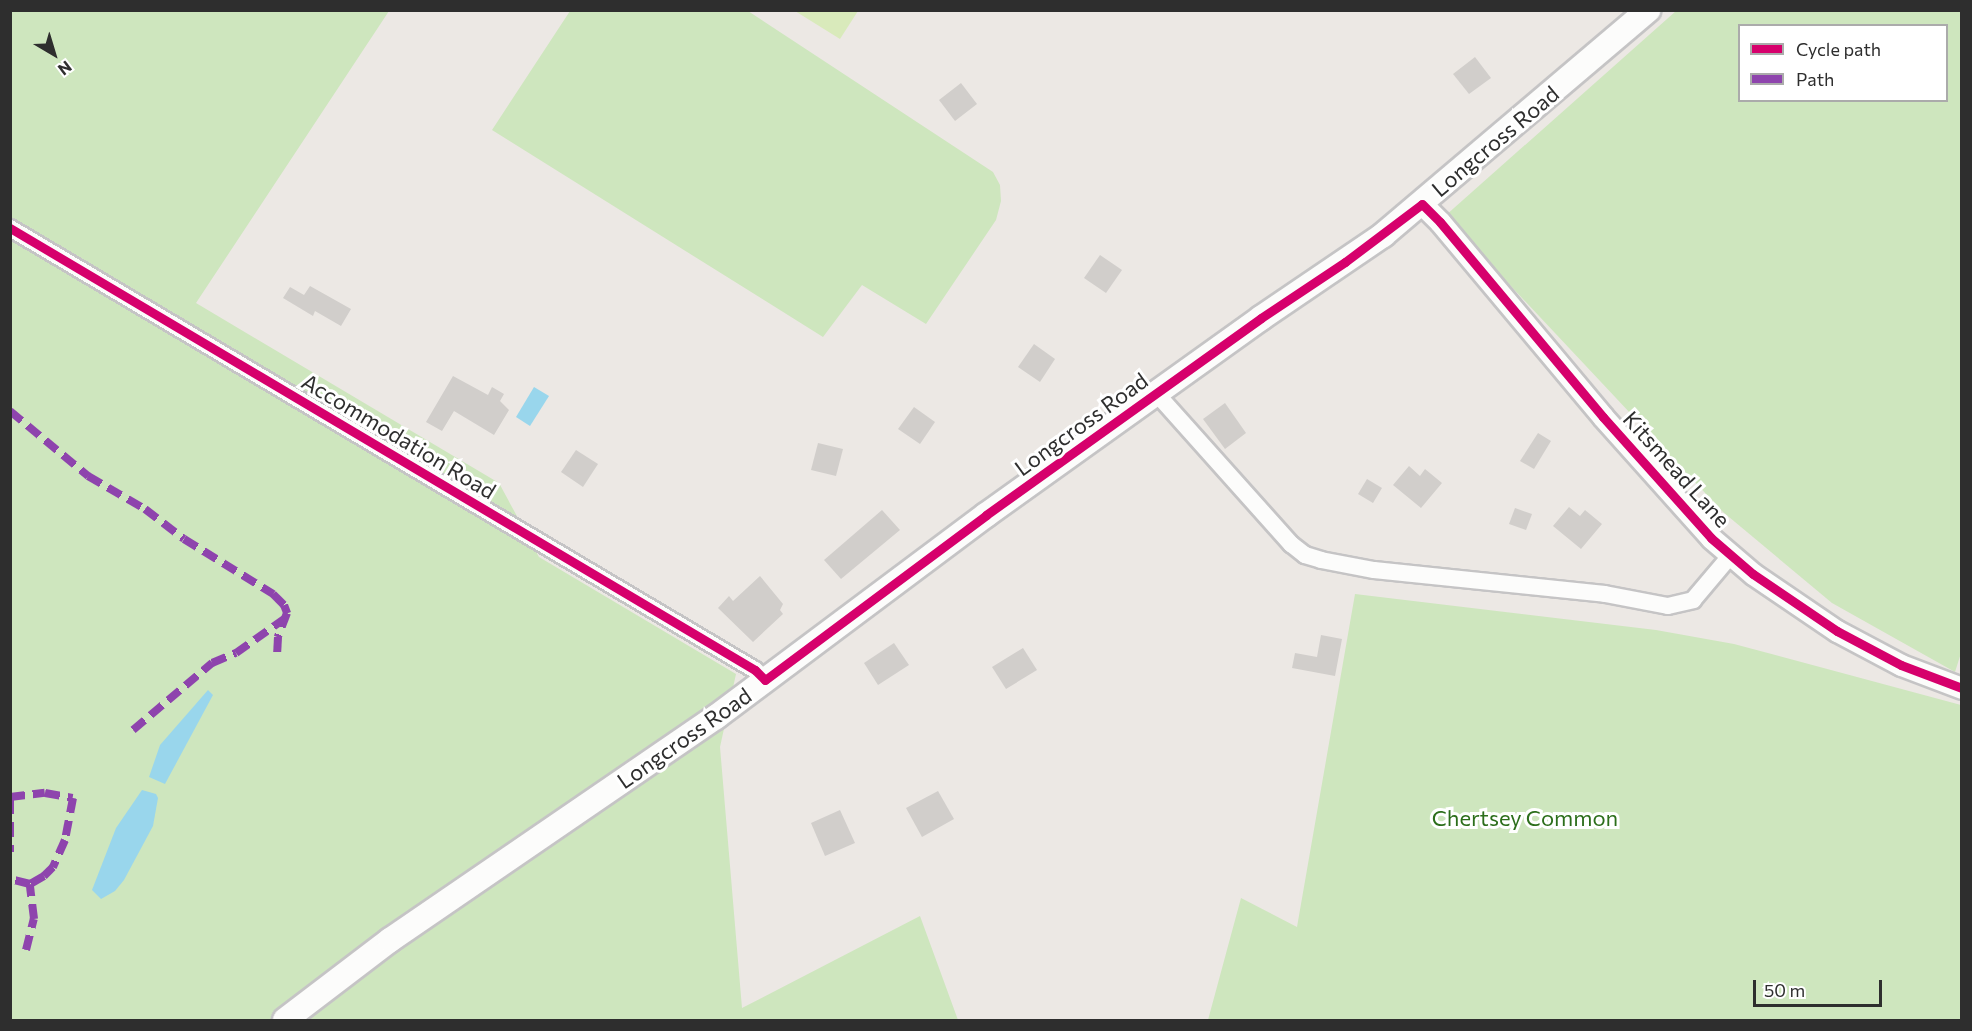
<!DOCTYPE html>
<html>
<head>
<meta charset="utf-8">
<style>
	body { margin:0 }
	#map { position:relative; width:1972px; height:1031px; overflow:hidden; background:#ece8e4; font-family:Commissioner,sans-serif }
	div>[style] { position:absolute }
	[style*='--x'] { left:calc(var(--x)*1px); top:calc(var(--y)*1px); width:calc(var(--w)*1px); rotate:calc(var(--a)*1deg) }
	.green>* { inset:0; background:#cee6be }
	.pitch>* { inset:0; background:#d9eabb }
	.water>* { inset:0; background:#99d6ec }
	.building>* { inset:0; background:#d1cecb }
	.roads { filter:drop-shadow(2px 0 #c5c4c5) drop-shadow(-2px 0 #c5c4c5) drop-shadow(0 2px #c5c4c5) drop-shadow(0 -2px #c5c4c5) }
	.minor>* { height:16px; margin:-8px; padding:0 8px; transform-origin:8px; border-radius:8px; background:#fcfcfb }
	.tertiary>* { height:21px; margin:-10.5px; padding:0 10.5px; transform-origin:10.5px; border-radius:10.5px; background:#fcfcfb }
	.secondary>* { height:24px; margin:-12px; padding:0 12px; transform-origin:12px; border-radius:12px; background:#fcfcfb }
	.quiet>* { height:8px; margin-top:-4px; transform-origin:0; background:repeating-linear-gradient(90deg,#8e44ad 0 15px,transparent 0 23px) }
	.cycleway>* { height:9px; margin:-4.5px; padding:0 4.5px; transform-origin:4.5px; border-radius:4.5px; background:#d6006c }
	span { translate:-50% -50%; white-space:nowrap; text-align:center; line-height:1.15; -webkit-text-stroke:6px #fff; paint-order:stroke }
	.street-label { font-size:22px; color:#2e2e2e }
	.park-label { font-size:22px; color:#2c6e1b }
	.frame { position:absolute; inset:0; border:12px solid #2e2e2e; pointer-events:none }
	.legend { position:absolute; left:1738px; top:24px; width:210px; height:78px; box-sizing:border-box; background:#fff; border:2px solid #ababab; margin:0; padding:8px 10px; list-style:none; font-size:18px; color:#2e2e2e }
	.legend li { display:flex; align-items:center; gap:12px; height:30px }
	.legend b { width:30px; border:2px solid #ababab }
	.north { position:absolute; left:24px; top:24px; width:60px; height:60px; -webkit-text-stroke:4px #fff; paint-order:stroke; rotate:142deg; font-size:16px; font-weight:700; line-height:24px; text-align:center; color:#2e2e2e }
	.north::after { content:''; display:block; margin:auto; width:21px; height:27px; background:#2e2e2e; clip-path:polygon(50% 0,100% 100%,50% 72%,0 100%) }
	.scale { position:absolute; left:1753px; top:980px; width:129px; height:27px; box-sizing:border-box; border:3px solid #2e2e2e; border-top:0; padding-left:8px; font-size:18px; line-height:21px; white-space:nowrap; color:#2e2e2e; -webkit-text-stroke:4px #fff; paint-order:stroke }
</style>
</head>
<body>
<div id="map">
	<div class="green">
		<i style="clip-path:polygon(10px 11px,389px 11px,196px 303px,499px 483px,539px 557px,736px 674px,720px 747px,742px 1008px,920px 916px,958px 1020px,11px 1020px)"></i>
		<i style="clip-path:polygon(570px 11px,748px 11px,993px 172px,1000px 185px,1001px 201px,996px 220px,926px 324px,862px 285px,823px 337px,492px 130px)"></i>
		<i style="clip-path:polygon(evenodd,1676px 11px,1961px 11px,1962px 650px,1955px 672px,1832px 603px,1723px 512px,1445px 216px,1676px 11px,1740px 26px,1946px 26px,1946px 100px,1740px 100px,1740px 26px)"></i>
		<i style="clip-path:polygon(1355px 594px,1656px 630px,1734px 644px,1961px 705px,1961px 1020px,1208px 1020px,1241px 898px,1297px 927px)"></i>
	</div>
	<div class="pitch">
		<i style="clip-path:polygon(795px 11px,858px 10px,858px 11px,840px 39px)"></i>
	</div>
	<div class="water">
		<i style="clip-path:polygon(534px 387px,549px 396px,530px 426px,516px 417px)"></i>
		<i style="clip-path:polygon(208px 690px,213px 695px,165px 784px,149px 777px,160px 745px)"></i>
		<i style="clip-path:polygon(142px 790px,156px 794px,158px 798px,153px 826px,124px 880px,115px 891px,101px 899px,92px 890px,116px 828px)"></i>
	</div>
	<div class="building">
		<i style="clip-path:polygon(1475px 57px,1491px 78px,1469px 94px,1453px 74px)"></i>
		<i style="clip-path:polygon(961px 83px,977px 104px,955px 121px,939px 100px)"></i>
		<i style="clip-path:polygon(1100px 255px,1122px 270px,1106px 293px,1084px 278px)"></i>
		<i style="clip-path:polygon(310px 286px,351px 309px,341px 326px,315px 311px,313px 316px,283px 298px,290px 287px,304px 295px)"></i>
		<i style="clip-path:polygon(1034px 344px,1055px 359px,1040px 382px,1018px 367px)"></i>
		<i style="clip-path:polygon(453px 376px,488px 395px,492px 387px,504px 394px,500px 401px,509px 410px,494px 435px,454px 411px,442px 431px,426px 422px)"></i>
		<i style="clip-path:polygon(1225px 403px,1246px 433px,1225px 449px,1203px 419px)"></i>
		<i style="clip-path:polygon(914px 407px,935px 422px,920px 444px,898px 429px)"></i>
		<i style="clip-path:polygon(1538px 433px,1551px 441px,1534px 469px,1520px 461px)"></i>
		<i style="clip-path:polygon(818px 443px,843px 449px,836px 476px,811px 470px)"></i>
		<i style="clip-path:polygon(576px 450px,598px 464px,583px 487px,561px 472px)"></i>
		<i style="clip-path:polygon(1409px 466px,1420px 476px,1425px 469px,1442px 483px,1421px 508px,1393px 485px)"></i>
		<i style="clip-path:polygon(1367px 479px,1382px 488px,1373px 503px,1358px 494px)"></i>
		<i style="clip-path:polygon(1569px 507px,1580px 516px,1585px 510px,1602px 524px,1581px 549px,1553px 526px)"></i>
		<i style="clip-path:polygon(1515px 508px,1532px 514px,1526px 530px,1509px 524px)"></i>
		<i style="clip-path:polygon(882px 510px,900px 530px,841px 579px,824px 560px)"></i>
		<i style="clip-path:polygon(760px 576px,783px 604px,780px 610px,783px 614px,753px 642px,718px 608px,729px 596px,733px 601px)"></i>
		<i style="clip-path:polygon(1321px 635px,1342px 639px,1335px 676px,1292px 668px,1295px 653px,1317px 657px)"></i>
		<i style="clip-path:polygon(894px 643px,909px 665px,878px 685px,864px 663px)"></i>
		<i style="clip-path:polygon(1023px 648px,1037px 670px,1006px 689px,992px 667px)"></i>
		<i style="clip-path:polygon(938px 791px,954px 819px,922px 837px,906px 808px)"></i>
		<i style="clip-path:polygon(840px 810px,855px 843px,825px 856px,811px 823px)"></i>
	</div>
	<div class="roads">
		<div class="minor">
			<i style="--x:10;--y:228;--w:866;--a:30.68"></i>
			<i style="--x:755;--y:670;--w:14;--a:45"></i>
			<i style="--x:1156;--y:393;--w:203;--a:48.2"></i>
			<i style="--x:1291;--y:544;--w:18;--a:38"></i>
			<i style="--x:1305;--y:555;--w:17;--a:17"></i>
			<i style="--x:1321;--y:560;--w:54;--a:10.7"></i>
			<i style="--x:1374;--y:570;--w:232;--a:5.9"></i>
			<i style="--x:1605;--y:594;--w:64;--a:10.8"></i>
			<i style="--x:1668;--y:606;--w:26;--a:-13"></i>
			<i style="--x:1693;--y:600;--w:59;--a:-49.8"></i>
		</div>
		<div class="tertiary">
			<i style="--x:1422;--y:204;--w:25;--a:45"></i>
			<i style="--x:1440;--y:222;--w:254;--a:50.1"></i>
			<i style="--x:1603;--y:417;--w:162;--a:48.2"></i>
			<i style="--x:1711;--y:538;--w:55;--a:40.6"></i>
			<i style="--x:1753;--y:574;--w:102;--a:34.2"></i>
			<i style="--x:1837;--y:631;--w:72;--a:28"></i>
			<i style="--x:1901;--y:665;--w:65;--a:20.7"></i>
		</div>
		<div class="secondary">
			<i style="--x:285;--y:1020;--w:132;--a:-37.3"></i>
			<i style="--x:390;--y:940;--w:395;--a:-34.4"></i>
			<i style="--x:716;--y:717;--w:337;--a:-36.8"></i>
			<i style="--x:986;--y:515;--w:338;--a:-35.6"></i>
			<i style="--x:1261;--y:318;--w:148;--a:-34.2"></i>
			<i style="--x:1383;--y:235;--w:348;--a:-40.3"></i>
		</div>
	</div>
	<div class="quiet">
		<i style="--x:10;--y:411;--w:102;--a:39.8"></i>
		<i style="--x:88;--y:476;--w:66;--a:30.1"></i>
		<i style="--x:145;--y:509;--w:49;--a:37.6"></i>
		<i style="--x:184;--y:539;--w:105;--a:31.7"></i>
		<i style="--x:273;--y:594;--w:16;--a:45"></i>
		<i style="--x:284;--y:605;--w:9;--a:69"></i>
		<i style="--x:287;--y:613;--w:26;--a:111"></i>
		<i style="--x:278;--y:637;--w:22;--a:93"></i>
		<i style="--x:133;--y:730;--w:104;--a:-40.3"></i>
		<i style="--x:212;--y:663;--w:26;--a:-23"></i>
		<i style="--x:236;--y:653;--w:59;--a:-35.3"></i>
		<i style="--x:10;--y:797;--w:35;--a:-7"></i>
		<i style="--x:45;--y:793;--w:28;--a:10"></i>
		<i style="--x:73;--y:798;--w:43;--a:100.8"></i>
		<i style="--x:65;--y:840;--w:30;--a:114"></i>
		<i style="--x:53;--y:867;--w:13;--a:135"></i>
		<i style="--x:44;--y:876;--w:16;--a:150"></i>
		<i style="--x:30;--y:884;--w:21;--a:-166"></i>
		<i style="--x:10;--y:799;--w:53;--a:90"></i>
		<i style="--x:26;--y:950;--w:32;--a:-76"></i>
		<i style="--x:34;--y:919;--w:35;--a:-97"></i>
	</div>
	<div class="cycleway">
		<i style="--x:10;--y:228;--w:866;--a:30.68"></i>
		<i style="--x:755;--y:670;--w:14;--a:45"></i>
		<i style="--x:765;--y:680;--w:276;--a:-36.7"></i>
		<i style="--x:986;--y:515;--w:338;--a:-35.6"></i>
		<i style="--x:1261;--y:318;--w:101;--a:-33.7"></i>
		<i style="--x:1345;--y:262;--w:96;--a:-37"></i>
		<i style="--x:1422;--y:204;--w:25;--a:45"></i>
		<i style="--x:1440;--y:222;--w:254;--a:50.1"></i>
		<i style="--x:1603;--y:417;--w:162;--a:48.2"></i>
		<i style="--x:1711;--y:538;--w:55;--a:40.6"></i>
		<i style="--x:1753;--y:574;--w:102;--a:34.2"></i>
		<i style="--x:1837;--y:631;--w:72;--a:28"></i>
		<i style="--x:1901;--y:665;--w:65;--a:20.7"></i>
	</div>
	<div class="street-label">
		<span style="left:1495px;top:141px;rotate:-40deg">Longcross Road</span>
		<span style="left:1081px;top:424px;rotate:-36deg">Longcross Road</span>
		<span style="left:399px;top:436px;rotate:31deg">Accommodation Road</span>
		<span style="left:1677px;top:469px;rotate:48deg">Kitsmead Lane</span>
		<span style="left:684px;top:738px;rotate:-35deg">Longcross Road</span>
	</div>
	<div class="park-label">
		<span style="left:1525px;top:818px">Chertsey Common</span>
	</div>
	<div class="frame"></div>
	<ul class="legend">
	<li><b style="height:8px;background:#d6006c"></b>Cycle path</li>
	<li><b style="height:8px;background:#8e44ad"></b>Path</li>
	</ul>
	<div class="north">N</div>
	<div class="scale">50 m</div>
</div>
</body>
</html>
